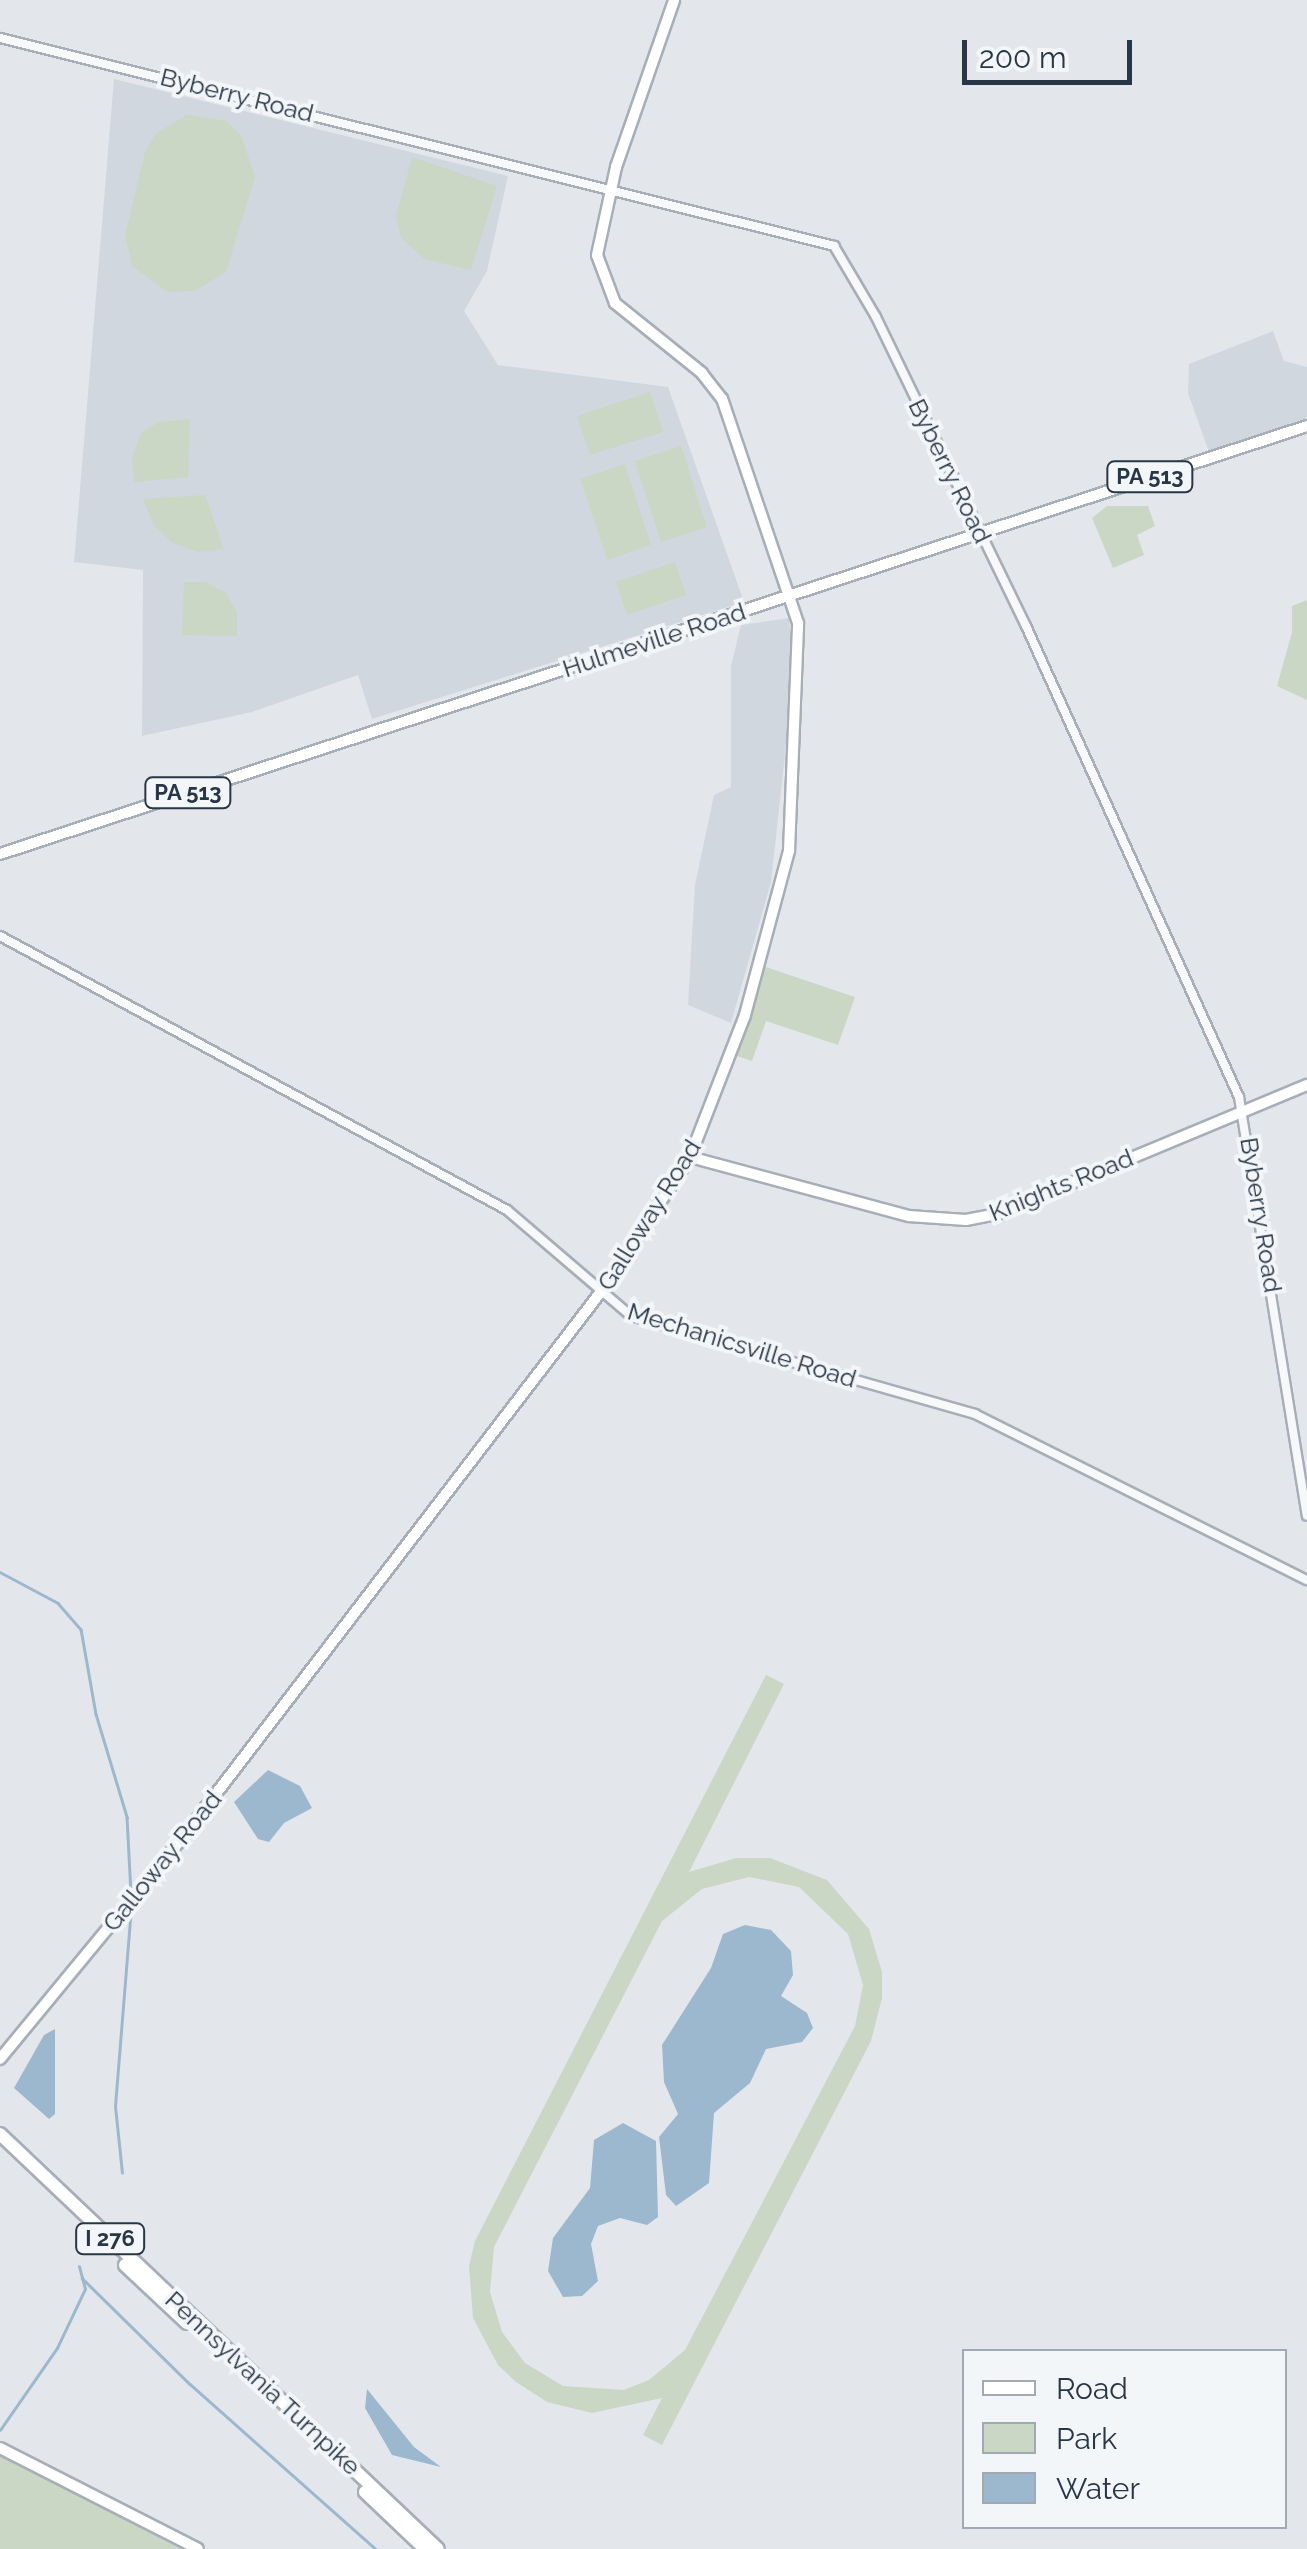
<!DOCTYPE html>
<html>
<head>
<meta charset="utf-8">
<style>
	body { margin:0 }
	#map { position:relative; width:1307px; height:2549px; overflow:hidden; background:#e3e7ec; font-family:Raleway,sans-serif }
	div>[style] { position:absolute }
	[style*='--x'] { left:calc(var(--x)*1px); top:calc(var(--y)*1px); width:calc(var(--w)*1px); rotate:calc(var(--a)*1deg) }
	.built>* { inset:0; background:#d1d7de }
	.green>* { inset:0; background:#cad7c4 }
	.water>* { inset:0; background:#9cb8ce }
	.stream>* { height:2.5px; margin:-1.25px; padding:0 1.25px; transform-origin:1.25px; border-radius:1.25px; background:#9cb8ce }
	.roads { filter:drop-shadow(2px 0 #a7aeb7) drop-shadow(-2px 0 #a7aeb7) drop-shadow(0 2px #a7aeb7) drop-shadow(0 -2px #a7aeb7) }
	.minor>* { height:8px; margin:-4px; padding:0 4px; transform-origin:4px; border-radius:4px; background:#f7f8fa }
	.major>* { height:10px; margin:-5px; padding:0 5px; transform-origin:5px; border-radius:5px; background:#fff }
	.highway>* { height:12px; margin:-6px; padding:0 6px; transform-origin:6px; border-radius:6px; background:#fff }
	span { translate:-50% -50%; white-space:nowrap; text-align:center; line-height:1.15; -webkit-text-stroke:8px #f3f6f9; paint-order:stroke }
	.shield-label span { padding:2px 8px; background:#f3f6f9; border:2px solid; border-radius:8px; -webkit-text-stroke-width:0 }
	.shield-label { font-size:22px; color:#293646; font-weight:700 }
	.street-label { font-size:25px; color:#293646 }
	.legend { position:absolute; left:962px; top:2349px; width:325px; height:180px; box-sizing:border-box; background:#f3f6f9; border:2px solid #a2a9b1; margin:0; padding:12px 18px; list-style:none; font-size:30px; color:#293646 }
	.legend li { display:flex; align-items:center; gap:20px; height:50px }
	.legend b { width:50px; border:2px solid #a2a9b1 }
	.scale { position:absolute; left:962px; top:40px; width:170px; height:45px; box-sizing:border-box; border:5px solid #293646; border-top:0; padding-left:12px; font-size:30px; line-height:35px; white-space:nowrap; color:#293646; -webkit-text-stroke:8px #f3f6f9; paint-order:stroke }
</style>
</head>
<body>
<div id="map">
	<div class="built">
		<i style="clip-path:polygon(114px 79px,508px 176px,487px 271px,464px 311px,498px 365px,668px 387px,744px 602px,372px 719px,358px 675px,252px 712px,142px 736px,143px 570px,74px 562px)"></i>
		<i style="clip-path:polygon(1273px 331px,1284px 361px,1307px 367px,1307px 418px,1209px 452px,1188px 393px,1189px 364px)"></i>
		<i style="clip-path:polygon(789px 618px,794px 673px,771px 882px,731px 1023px,688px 1005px,695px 885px,714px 795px,731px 787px,731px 666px,741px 625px)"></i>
	</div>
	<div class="green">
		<i style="clip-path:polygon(187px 115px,226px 121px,241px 135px,255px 177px,226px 272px,195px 291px,168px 292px,132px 266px,125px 235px,145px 152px,156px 133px)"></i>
		<i style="clip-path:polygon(412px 157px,497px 186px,471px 270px,424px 259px,401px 238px,396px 216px)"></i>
		<i style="clip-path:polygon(650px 392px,663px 432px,590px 455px,577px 416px)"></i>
		<i style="clip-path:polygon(190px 419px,188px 477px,134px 482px,132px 458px,141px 433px,159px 422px)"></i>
		<i style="clip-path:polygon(681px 446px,707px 527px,661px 542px,635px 461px)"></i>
		<i style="clip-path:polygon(625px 464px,651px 545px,607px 560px,580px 479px)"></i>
		<i style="clip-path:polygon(205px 495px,224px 549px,198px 552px,172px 543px,153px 524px,143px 499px)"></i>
		<i style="clip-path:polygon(1107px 506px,1148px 506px,1155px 526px,1137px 535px,1144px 555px,1113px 568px,1092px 518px)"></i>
		<i style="clip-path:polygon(675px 562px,686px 595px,627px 615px,616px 582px)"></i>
		<i style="clip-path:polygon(184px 582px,205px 582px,225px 592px,237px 612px,237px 636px,182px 635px)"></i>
		<i style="clip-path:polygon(1307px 600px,1307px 700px,1277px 686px,1292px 632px,1292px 606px)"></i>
		<i style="clip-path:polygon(760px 965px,855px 997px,838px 1045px,766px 1021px,752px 1061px,731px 1054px)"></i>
		<i style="clip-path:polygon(evenodd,766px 1675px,784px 1684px,689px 1872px,736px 1858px,770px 1858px,827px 1880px,869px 1929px,882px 1972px,882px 1998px,871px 2041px,662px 2445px,643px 2435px,662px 2398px,592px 2413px,547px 2402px,516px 2382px,498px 2365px,473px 2318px,469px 2266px,475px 2241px,766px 1675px,749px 1877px,799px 1887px,848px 1934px,863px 1985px,855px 2026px,685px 2350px,649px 2380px,624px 2390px,563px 2386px,525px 2363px,502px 2332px,490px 2292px,494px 2247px,662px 1921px,702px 1889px,749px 1877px)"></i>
		<i style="clip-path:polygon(0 2455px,181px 2549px,0 2549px)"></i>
	</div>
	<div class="water">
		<i style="clip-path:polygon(268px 1770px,300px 1786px,312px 1808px,284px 1823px,269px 1842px,258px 1839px,234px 1802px)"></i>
		<i style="clip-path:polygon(745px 1925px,771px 1930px,791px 1951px,793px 1975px,781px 1996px,807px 2013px,813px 2028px,802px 2042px,766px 2049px,750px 2083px,714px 2113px,709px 2183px,676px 2206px,666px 2195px,659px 2137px,678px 2114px,664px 2082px,662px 2045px,711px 1968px,723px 1934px)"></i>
		<i style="clip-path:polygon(55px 2029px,55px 2114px,49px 2119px,14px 2088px,44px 2035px)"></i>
		<i style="clip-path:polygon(623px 2123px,656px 2141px,658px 2217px,647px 2225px,620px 2218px,598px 2226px,591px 2244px,598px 2281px,582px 2296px,563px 2297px,548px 2271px,553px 2238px,590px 2188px,594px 2140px)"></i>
		<i style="clip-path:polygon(367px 2389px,414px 2447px,441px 2467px,392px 2455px,365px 2408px)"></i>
	</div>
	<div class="stream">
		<i style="--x:0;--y:1572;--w:66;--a:28.1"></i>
		<i style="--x:58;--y:1603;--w:35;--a:49"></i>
		<i style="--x:81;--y:1629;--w:86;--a:80"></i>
		<i style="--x:96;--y:1714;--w:108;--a:73.2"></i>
		<i style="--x:127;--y:1817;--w:76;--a:87"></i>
		<i style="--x:122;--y:2173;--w:67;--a:-96"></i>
		<i style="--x:115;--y:2106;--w:201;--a:-85.4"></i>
		<i style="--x:82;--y:2278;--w:151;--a:44.5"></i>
		<i style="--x:190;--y:2384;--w:249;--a:41.6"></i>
		<i style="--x:0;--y:2430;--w:100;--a:-55.2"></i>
		<i style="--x:57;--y:2348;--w:65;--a:-64.6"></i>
		<i style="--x:85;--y:2289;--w:23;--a:-105"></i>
	</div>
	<div class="roads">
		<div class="minor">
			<i style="--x:0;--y:38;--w:860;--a:14"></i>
			<i style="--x:834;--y:246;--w:82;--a:59.4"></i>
			<i style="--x:876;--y:317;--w:343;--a:64.1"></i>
			<i style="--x:1026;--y:626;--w:517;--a:65.67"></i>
			<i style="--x:1239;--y:1097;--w:424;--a:80.8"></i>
			<i style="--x:0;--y:936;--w:576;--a:28.39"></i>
			<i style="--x:507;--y:1210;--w:163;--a:40.5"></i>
			<i style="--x:631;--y:1316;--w:358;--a:15.9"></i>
			<i style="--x:975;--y:1414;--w:371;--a:26.6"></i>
		</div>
		<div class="major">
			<i style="--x:0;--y:854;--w:1375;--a:-18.13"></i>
			<i style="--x:690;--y:1157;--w:227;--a:15.1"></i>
			<i style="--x:909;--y:1216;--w:57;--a:4"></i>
			<i style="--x:966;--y:1220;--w:32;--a:-11"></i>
			<i style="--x:997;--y:1214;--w:336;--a:-22.6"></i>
			<i style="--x:0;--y:2059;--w:281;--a:-50.5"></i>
			<i style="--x:179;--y:1842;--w:692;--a:-52.52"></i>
			<i style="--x:600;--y:1293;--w:163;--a:-56.5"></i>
			<i style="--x:690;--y:1157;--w:152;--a:-68.8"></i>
			<i style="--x:745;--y:1015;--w:170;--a:-75"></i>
			<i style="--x:789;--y:851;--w:228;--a:-87.7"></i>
			<i style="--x:798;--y:623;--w:237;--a:-108.7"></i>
			<i style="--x:722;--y:399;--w:33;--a:-128"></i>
			<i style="--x:702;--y:373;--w:112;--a:-141.2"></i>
			<i style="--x:615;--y:303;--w:51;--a:-110.6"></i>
			<i style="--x:597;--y:255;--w:90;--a:-77.8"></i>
			<i style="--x:616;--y:167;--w:177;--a:-70.8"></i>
			<i style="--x:0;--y:2448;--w:222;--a:27"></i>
		</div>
		<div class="highway">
			<i style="--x:0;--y:2134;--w:603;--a:43.46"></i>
			<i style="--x:125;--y:2265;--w:85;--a:43.1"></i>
			<i style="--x:365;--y:2492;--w:83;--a:43.5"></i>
		</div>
	</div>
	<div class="shield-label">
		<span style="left:1150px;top:477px">PA 513</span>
		<span style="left:188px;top:793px">PA 513</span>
		<span style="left:110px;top:2239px">I 276</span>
	</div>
	<div class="street-label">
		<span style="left:237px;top:95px;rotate:14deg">Byberry Road</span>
		<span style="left:950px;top:471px;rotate:64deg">Byberry Road</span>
		<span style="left:654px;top:640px;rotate:-18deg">Hulmeville Road</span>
		<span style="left:1061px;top:1185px;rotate:-22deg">Knights Road</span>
		<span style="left:649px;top:1215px;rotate:-58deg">Galloway Road</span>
		<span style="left:1261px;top:1215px;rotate:81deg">Byberry Road</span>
		<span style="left:742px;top:1345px;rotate:17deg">Mechanicsville Road</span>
		<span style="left:162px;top:1861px;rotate:-51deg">Galloway Road</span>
		<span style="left:263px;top:2383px;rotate:43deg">Pennsylvania Turnpike</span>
	</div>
	<ul class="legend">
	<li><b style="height:12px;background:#fff"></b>Road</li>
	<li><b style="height:28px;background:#cad7c4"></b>Park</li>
	<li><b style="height:28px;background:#9cb8ce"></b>Water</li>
	</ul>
	<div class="scale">200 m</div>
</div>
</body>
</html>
